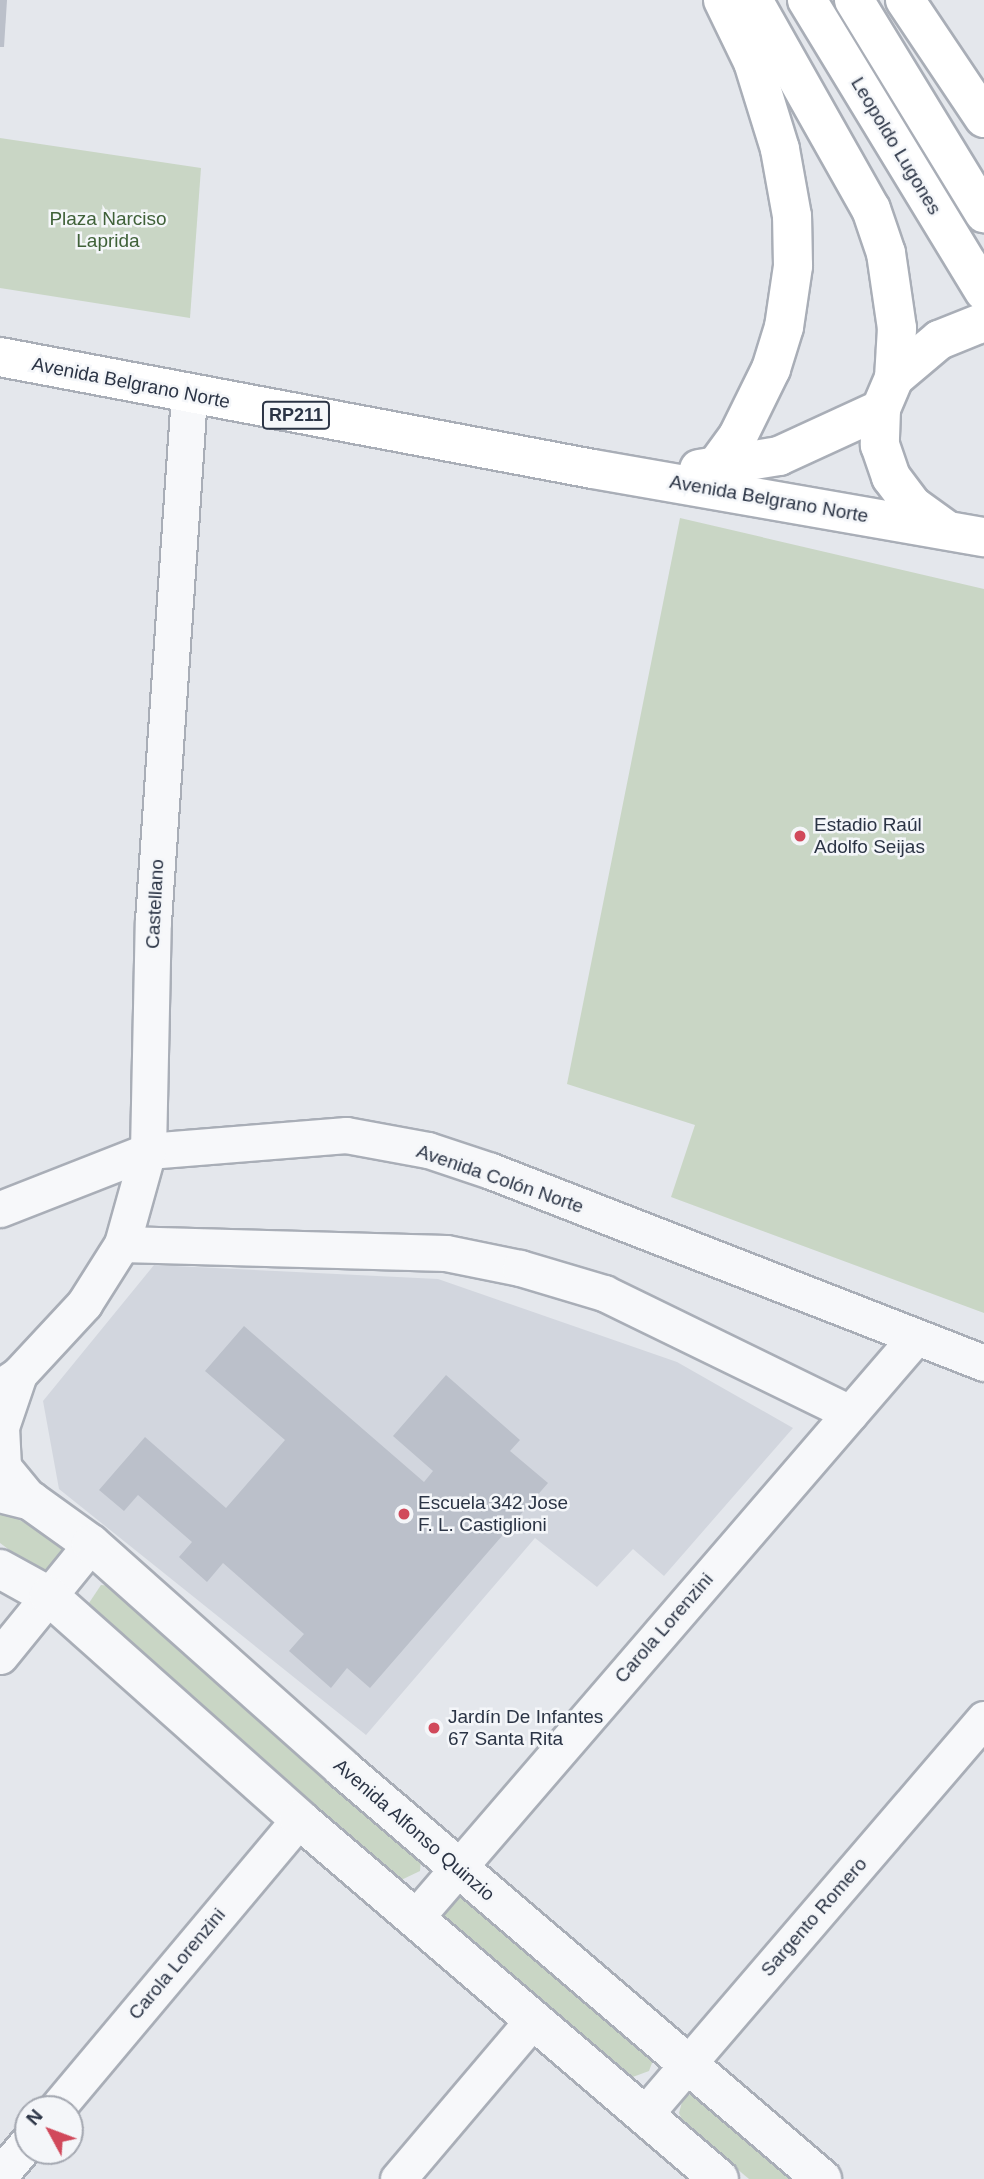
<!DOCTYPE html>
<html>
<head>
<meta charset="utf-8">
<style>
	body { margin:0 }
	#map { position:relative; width:984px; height:2179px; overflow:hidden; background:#e4e7ec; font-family:Helvetica,sans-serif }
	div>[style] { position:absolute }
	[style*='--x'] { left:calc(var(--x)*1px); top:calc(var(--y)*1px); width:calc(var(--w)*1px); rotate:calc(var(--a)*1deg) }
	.built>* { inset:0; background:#d2d6de }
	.green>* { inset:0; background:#c9d6c5 }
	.building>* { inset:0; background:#bbc0ca }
	.roads { filter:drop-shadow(2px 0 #a9aeb7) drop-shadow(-2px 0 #a9aeb7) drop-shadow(0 2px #a9aeb7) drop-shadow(0 -2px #a9aeb7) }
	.minor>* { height:35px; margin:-17.5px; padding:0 17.5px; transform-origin:17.5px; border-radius:17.5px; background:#f7f8fa }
	.tertiary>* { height:38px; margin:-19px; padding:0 19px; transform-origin:19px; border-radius:19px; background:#f7f8fa }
	.secondary>* { height:38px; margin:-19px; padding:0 19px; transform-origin:19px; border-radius:19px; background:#fff }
	.primary>* { height:38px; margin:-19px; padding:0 19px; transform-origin:19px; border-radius:19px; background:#fff }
	.dots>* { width:19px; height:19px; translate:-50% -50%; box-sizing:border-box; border:4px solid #f4f6f9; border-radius:50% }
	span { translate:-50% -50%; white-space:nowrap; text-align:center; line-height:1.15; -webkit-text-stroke:5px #f4f6f9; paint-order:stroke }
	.shield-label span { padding:2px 5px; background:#f4f6f9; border:2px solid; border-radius:5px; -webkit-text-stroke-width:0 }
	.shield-label { font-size:18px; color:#2b3445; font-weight:700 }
	.street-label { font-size:19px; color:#2b3445 }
	.park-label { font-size:19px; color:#3f6138 }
	.poi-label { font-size:19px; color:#2b3445 }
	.left { translate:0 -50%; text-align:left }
	.north { position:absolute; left:14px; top:2095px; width:70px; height:70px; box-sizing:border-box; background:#f4f6f9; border:2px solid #a4a8b1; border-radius:50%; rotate:311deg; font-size:19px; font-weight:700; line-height:28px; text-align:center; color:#2b3445 }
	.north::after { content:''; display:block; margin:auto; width:24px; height:32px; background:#d1495b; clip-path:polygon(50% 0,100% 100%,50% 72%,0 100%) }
</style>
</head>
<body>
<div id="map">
	<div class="built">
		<i style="clip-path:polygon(154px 1265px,438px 1279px,677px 1362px,793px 1428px,664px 1576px,633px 1549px,597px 1587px,535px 1538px,366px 1735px,59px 1489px,43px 1401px)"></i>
	</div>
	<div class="green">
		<i style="clip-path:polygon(0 138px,201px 168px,190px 318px,0 288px)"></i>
		<i style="clip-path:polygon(680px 518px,984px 589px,984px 1313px,671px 1197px,695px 1125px,567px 1084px)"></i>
		<i style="clip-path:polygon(0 1509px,62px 1544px,64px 1554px,47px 1571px,35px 1569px,0 1543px)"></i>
		<i style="clip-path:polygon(101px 1585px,113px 1586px,421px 1859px,420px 1871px,399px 1881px,93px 1616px,89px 1603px)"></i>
		<i style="clip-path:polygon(465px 1893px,655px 2055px,649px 2071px,630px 2078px,440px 1915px,453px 1895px)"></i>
		<i style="clip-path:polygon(698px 2094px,804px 2179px,749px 2179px,684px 2124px,679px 2113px,682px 2102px,687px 2095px)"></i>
	</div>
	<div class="building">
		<i style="clip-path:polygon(0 0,7px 0,4px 47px,0 47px)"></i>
		<i style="clip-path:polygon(244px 1326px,424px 1482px,433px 1471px,393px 1436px,446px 1375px,520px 1440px,510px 1451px,548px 1483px,370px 1688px,347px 1668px,331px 1688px,289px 1651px,304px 1634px,223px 1563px,207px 1582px,179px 1557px,192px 1542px,138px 1495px,124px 1511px,99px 1490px,145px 1437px,226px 1508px,285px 1440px,205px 1371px)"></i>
	</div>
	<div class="roads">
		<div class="minor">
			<i style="--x:0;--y:1209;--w:159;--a:-21.4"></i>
			<i style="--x:148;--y:1151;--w:199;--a:-4.6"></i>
			<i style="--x:346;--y:1135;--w:83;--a:10.4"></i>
			<i style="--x:428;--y:1150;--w:66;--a:18.4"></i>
			<i style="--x:491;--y:1171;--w:529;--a:21.28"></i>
			<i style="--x:122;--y:1244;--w:324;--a:1.6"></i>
			<i style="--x:446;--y:1253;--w:76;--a:11.5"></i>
			<i style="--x:520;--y:1268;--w:88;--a:16.6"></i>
			<i style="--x:604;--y:1293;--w:274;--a:26"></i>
			<i style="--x:19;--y:1374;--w:56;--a:108.8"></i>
			<i style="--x:1;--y:1427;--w:40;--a:87.1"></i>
			<i style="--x:3;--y:1467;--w:44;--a:50.5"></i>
			<i style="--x:0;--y:1387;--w:23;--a:-34"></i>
			<i style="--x:19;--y:1374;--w:96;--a:-47.1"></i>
			<i style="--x:84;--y:1304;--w:71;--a:-57.7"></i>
			<i style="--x:122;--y:1244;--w:97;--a:-74.4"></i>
			<i style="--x:148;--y:1151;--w:230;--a:-88.8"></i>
			<i style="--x:153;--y:921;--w:527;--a:-86.08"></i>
			<i style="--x:0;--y:1656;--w:144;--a:-50.9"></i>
			<i style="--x:415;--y:1918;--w:764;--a:-49.24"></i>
			<i style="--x:56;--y:2109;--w:378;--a:-50"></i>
			<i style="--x:644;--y:2115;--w:522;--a:-49.35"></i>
			<i style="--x:0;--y:2175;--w:43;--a:-49.7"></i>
			<i style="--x:398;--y:2179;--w:209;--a:-49.7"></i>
		</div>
		<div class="tertiary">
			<i style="--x:0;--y:1493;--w:32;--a:14"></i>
			<i style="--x:31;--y:1501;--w:74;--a:35.6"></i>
			<i style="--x:91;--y:1544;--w:336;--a:41.7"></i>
			<i style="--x:342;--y:1768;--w:632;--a:40.57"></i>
			<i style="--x:0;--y:1569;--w:56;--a:28.9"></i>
			<i style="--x:49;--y:1596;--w:335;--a:41.7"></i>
			<i style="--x:299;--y:1819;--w:553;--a:40.6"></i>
		</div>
		<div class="secondary">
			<i style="--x:807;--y:0;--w:341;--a:58.7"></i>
			<i style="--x:854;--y:0;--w:250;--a:58.6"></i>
		</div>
		<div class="primary">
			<i style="--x:753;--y:0;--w:240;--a:60.6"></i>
			<i style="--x:871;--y:209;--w:46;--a:71.2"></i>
			<i style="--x:886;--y:253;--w:76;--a:81.7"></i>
			<i style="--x:897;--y:328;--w:50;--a:93.4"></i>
			<i style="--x:894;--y:378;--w:34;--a:113"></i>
			<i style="--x:881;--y:409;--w:36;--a:92"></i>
			<i style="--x:880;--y:445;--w:34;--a:71"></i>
			<i style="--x:891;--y:477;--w:35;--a:53"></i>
			<i style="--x:912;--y:505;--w:39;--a:36"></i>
			<i style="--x:905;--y:0;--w:142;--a:56.2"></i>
			<i style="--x:0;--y:357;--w:603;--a:10.7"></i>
			<i style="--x:593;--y:469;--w:397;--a:9.9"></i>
			<i style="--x:894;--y:378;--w:59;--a:-40.2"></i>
			<i style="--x:939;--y:340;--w:48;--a:-21.8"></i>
			<i style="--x:699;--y:469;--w:81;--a:-9.2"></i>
			<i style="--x:779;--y:456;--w:112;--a:-24.7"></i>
			<i style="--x:714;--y:469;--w:41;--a:-54"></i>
			<i style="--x:738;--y:436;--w:75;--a:-63.8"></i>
			<i style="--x:771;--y:369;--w:44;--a:-72.8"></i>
			<i style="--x:784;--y:327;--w:62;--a:-81.6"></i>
			<i style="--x:793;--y:266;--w:50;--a:-91.1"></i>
			<i style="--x:792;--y:216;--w:68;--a:-100.2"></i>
			<i style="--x:780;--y:149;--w:91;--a:-107.2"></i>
			<i style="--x:753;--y:62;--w:69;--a:-115.8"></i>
		</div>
	</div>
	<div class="dots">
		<i style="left:800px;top:836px;background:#d1495b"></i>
		<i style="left:404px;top:1514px;background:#d1495b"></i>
		<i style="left:434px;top:1728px;background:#d1495b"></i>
	</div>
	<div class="shield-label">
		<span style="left:296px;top:415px">RP211</span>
	</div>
	<div class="street-label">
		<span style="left:896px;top:146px;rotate:59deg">Leopoldo Lugones</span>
		<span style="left:131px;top:383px;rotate:11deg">Avenida Belgrano Norte</span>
		<span style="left:769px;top:499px;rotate:10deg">Avenida Belgrano Norte</span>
		<span style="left:155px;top:904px;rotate:-87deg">Castellano</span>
		<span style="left:500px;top:1179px;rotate:19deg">Avenida Colón Norte</span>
		<span style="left:664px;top:1628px;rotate:-49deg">Carola Lorenzini</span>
		<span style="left:414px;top:1830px;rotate:41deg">Avenida Alfonso Quinzio</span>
		<span style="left:814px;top:1917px;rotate:-49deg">Sargento Romero</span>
		<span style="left:177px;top:1964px;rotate:-50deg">Carola Lorenzini</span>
	</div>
	<div class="park-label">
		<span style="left:108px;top:230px">Plaza Narciso<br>Laprida</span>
	</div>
	<div class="poi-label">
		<span class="left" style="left:814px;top:836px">Estadio Raúl<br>Adolfo Seijas</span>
		<span class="left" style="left:418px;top:1514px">Escuela 342 Jose<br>F. L. Castiglioni</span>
		<span class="left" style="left:448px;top:1728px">Jardín De Infantes<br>67 Santa Rita</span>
	</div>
	<div class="north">N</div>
</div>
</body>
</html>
